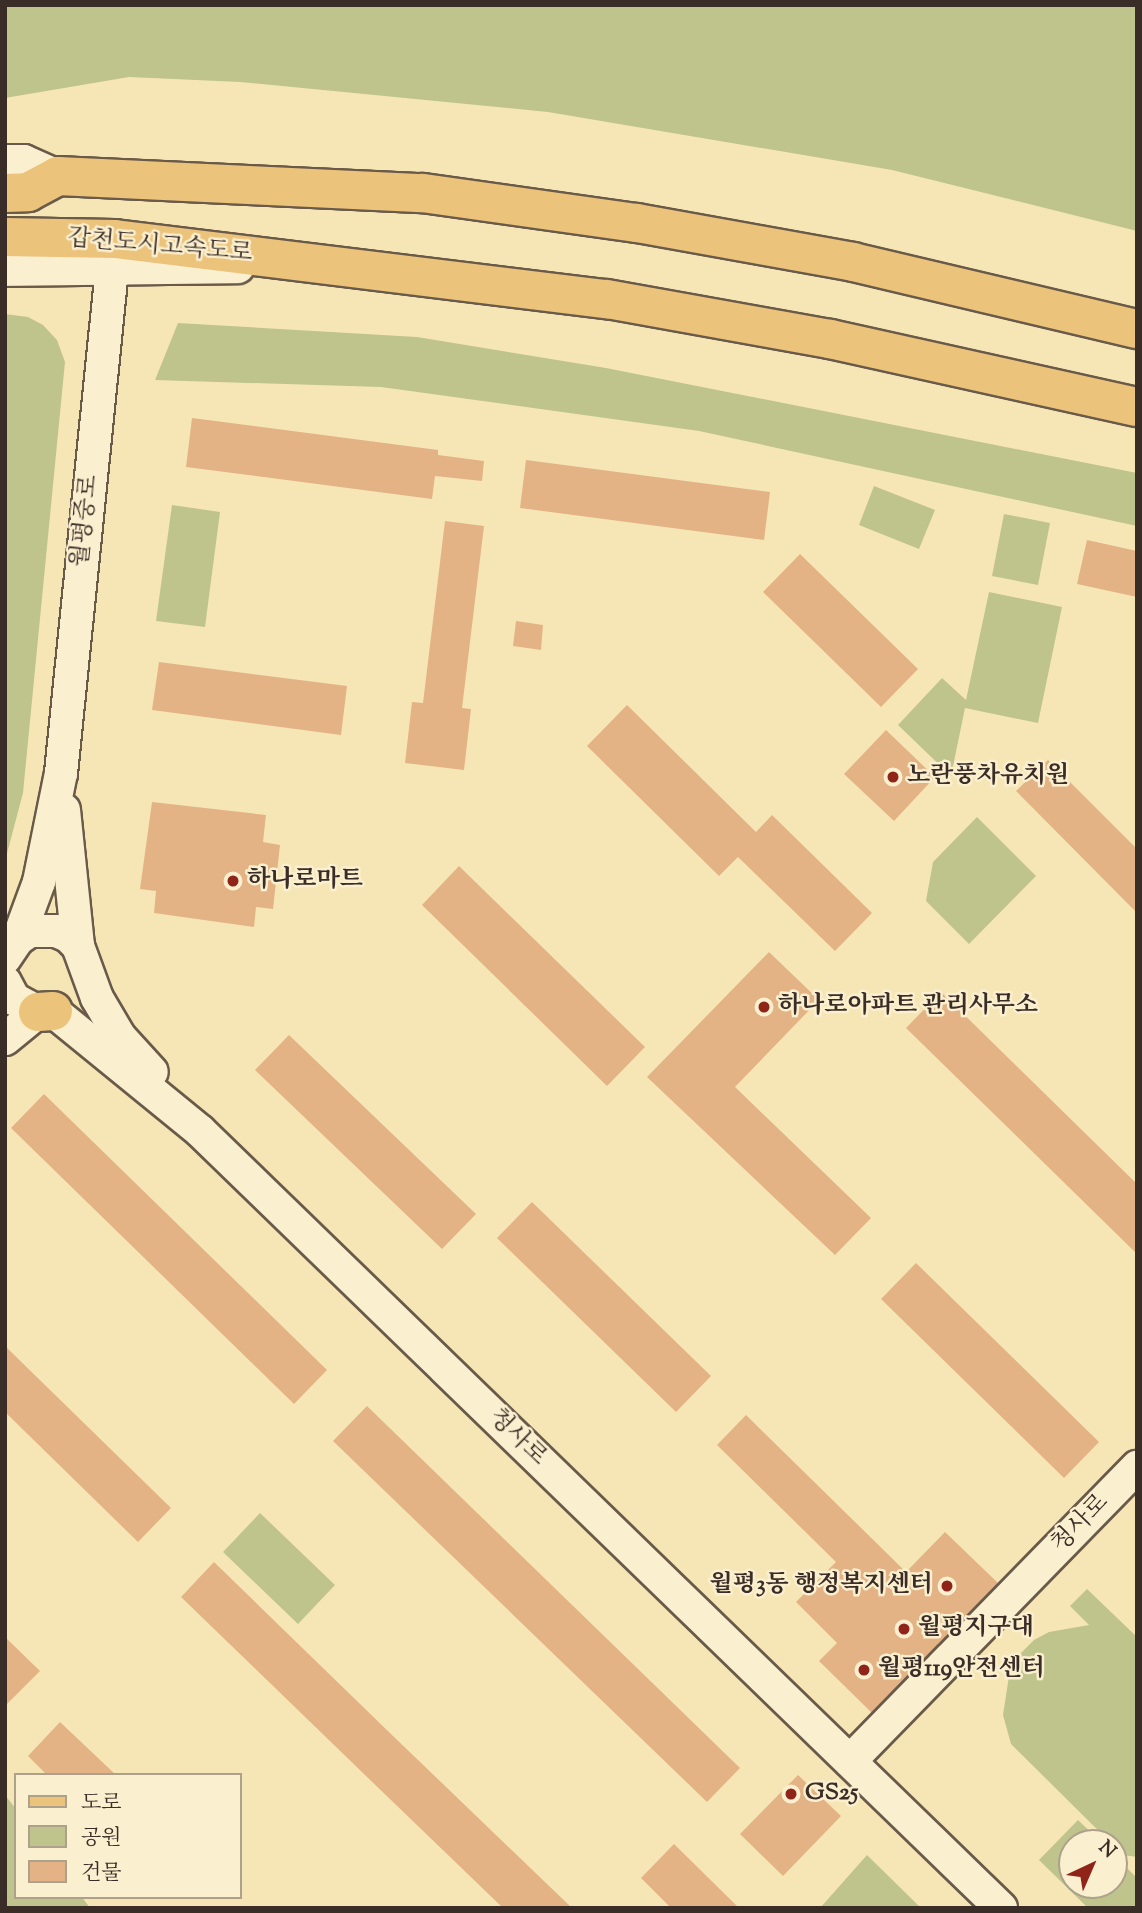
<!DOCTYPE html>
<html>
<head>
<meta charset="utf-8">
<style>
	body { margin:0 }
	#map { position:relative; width:1142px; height:1913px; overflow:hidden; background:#f7e6b5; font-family:"Sorts Mill Goudy","Noto Serif KR",serif }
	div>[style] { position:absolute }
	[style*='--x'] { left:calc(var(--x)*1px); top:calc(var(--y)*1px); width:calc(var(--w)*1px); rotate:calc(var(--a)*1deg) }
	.green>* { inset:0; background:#bfc48c }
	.building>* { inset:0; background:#e3b385 }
	.roads { filter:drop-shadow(2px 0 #695a4a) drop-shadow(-2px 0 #695a4a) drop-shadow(0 2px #695a4a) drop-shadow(0 -2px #695a4a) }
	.minor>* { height:32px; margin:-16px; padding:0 16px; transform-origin:16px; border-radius:16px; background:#faefcf }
	.major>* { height:38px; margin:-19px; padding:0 19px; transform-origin:19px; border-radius:19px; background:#ecc37a }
	.dots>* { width:19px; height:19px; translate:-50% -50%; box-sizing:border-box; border:4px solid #faefcf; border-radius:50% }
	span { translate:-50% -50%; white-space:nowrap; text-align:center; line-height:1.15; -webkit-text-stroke:5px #faefcf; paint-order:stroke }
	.street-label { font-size:24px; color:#3a2c26 }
	.poi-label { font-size:24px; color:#3a2c26; font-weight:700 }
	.left { translate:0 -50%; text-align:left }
	.right { translate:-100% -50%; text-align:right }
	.frame { position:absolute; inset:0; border:7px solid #3a2c26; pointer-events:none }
	.legend { position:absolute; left:14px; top:1773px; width:228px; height:126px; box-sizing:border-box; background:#faefcf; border:2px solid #ada18b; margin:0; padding:9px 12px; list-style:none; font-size:21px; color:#3a2c26 }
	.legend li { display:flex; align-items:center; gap:14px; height:35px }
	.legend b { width:35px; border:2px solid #ada18b }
	.north { position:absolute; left:1058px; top:1829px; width:70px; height:70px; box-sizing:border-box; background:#faefcf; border:2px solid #ada18b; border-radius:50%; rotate:44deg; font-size:19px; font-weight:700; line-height:28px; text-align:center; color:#3a2c26 }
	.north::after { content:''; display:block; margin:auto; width:24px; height:32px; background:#8f2418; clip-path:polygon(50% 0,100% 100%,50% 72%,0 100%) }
</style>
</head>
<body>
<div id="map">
	<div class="green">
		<i style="clip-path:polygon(5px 5px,1137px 5px,1137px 231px,892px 170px,548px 112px,240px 82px,129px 77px,5px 98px)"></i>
		<i style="clip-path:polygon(5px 314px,28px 317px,43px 325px,57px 340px,65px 362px,23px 793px,5px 861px)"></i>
		<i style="clip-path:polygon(178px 323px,417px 337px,606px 368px,1137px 473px,1137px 526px,699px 431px,381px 387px,155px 380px)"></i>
		<i style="clip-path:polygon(874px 486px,935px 510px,919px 549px,859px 525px)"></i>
		<i style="clip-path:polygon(172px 505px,220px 512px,205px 627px,156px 621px)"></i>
		<i style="clip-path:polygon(1004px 514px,1050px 523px,1038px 585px,992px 576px)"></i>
		<i style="clip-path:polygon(989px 592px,1062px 607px,1038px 723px,965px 708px,951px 776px,898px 725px,942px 678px,966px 700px)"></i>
		<i style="clip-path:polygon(977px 817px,1036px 876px,969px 944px,926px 901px,933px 862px)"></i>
		<i style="clip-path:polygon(260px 1513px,335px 1585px,298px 1624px,223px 1552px)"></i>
		<i style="clip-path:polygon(1087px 1589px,1137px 1637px,1137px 1857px,1123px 1855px,1011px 1744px,1003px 1715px,1011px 1663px,1034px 1640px,1049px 1632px,1089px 1625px,1070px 1606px)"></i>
		<i style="clip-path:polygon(5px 1795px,16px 1809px,16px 1897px,82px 1897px,90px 1908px,5px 1908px)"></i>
		<i style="clip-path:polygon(1078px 1820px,1102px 1843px,1072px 1843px,1072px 1885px,1114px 1885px,1114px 1855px,1137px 1878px,1137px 1908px,1088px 1908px,1039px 1860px)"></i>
		<i style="clip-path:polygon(867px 1855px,921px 1908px,820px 1908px)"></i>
	</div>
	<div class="building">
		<i style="clip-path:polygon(192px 418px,438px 450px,438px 455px,484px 461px,482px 481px,435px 476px,432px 499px,186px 467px)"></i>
		<i style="clip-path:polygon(526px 460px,770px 492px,764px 540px,520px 508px)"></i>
		<i style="clip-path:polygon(445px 521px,484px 526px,462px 708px,471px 709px,464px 770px,405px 763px,412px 702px,423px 703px)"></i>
		<i style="clip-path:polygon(1087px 540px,1137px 551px,1137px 597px,1077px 584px)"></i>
		<i style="clip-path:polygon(800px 554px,918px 669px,881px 707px,763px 592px)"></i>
		<i style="clip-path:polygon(516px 621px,543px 625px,541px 650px,513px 646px)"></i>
		<i style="clip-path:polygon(159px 662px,347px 686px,341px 735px,152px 710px)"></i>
		<i style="clip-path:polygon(627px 705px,756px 832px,772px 815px,872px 913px,835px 951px,738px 857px,719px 876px,587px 746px)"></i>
		<i style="clip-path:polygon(886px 730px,935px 777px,894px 821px,844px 774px)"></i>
		<i style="clip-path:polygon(1048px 760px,1137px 849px,1137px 913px,1016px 791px)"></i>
		<i style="clip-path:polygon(152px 802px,266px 815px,263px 842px,280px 845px,273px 909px,256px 907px,254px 927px,154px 913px,156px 891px,140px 889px)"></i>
		<i style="clip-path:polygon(459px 866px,645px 1047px,607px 1086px,422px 905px)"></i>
		<i style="clip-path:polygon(769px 952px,819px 1000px,735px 1087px,871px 1218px,835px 1255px,647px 1077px)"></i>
		<i style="clip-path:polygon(941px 992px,1137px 1184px,1137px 1254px,906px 1028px)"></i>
		<i style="clip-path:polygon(289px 1035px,476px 1214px,442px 1249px,255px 1070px)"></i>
		<i style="clip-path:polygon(44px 1094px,327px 1370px,294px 1404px,11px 1128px)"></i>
		<i style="clip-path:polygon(532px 1202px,711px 1376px,676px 1412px,497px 1238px)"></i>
		<i style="clip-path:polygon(916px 1263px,1099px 1442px,1064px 1478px,881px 1299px)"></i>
		<i style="clip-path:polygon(5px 1346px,171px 1508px,138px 1542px,5px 1412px)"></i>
		<i style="clip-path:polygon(367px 1406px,740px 1768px,707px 1802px,333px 1441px)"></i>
		<i style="clip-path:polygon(746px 1415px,906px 1572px,945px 1532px,998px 1583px,872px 1713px,819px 1661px,837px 1643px,796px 1602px,836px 1562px,717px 1445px)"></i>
		<i style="clip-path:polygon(214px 1562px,392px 1735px,572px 1908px,503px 1908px,365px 1775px,181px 1597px)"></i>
		<i style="clip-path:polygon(5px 1637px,40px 1671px,5px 1706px)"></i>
		<i style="clip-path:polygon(60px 1722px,116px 1775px,47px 1775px,28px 1756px)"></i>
		<i style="clip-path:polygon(798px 1775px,841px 1816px,783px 1876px,740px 1834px)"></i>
		<i style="clip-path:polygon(674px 1844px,739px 1908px,671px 1908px,641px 1878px)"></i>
	</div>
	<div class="roads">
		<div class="minor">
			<i style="--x:5;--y:161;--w:19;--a:0"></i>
			<i style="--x:24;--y:161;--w:37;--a:24"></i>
			<i style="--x:5;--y:270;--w:233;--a:-0.7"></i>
			<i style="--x:64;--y:810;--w:137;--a:84.1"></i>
			<i style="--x:18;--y:939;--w:61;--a:-69.8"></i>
			<i style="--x:39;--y:882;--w:111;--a:-78.6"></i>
			<i style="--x:61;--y:773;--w:507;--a:-84.22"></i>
			<i style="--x:5;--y:958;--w:23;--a:-56"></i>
			<i style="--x:18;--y:939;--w:14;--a:-34"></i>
			<i style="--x:30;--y:931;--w:26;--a:0"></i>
			<i style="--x:56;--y:931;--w:13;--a:23"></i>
			<i style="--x:68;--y:936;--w:14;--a:45"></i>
			<i style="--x:78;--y:946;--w:55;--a:69.9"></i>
			<i style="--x:97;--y:998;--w:45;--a:59.5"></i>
			<i style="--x:120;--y:1037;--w:47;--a:47.6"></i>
			<i style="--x:5;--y:982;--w:19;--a:62"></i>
			<i style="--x:14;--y:999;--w:27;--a:28"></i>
			<i style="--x:53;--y:1011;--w:190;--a:39.2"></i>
			<i style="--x:200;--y:1131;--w:1116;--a:44.13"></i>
			<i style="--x:5;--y:1039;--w:43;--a:-39.3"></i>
			<i style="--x:850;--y:1761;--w:411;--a:-45.7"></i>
		</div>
		<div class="major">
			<i style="--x:5;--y:193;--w:23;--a:-2"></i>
			<i style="--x:28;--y:192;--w:34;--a:-28"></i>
			<i style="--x:58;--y:176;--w:365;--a:2.7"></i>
			<i style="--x:423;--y:193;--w:216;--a:8"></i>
			<i style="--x:637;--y:223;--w:219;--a:10.2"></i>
			<i style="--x:853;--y:262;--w:292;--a:13.3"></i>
			<i style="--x:5;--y:237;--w:110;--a:1"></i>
			<i style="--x:115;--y:239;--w:496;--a:7"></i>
			<i style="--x:607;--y:299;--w:227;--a:10.2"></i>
			<i style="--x:830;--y:339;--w:314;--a:12.5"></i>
			<i style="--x:38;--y:1012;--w:15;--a:-4"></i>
		</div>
	</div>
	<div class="dots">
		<i style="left:893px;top:777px;background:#8f2418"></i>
		<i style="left:233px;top:881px;background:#8f2418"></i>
		<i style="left:764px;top:1007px;background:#8f2418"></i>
		<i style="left:947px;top:1586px;background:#8f2418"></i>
		<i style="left:904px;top:1629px;background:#8f2418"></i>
		<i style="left:864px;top:1670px;background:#8f2418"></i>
		<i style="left:791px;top:1794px;background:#8f2418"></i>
	</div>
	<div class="street-label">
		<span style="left:160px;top:247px;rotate:5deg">갑천도시고속도로</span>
		<span style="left:86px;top:521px;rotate:-84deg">월평중로</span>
		<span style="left:517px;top:1438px;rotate:44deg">청사로</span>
		<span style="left:1081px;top:1524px;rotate:-46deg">청사로</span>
	</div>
	<div class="poi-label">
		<span class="left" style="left:907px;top:777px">노란풍차유치원</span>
		<span class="left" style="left:247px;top:881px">하나로마트</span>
		<span class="left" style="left:778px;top:1007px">하나로아파트 관리사무소</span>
		<span class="right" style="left:933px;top:1586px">월평3동 행정복지센터</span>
		<span class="left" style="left:918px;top:1629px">월평지구대</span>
		<span class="left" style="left:878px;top:1670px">월평119안전센터</span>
		<span class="left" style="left:805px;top:1794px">GS25</span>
	</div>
	<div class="frame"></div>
	<ul class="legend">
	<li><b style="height:9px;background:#ecc37a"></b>도로</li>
	<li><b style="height:19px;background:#bfc48c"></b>공원</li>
	<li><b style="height:19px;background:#e3b385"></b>건물</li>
	</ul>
	<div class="north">N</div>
</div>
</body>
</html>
